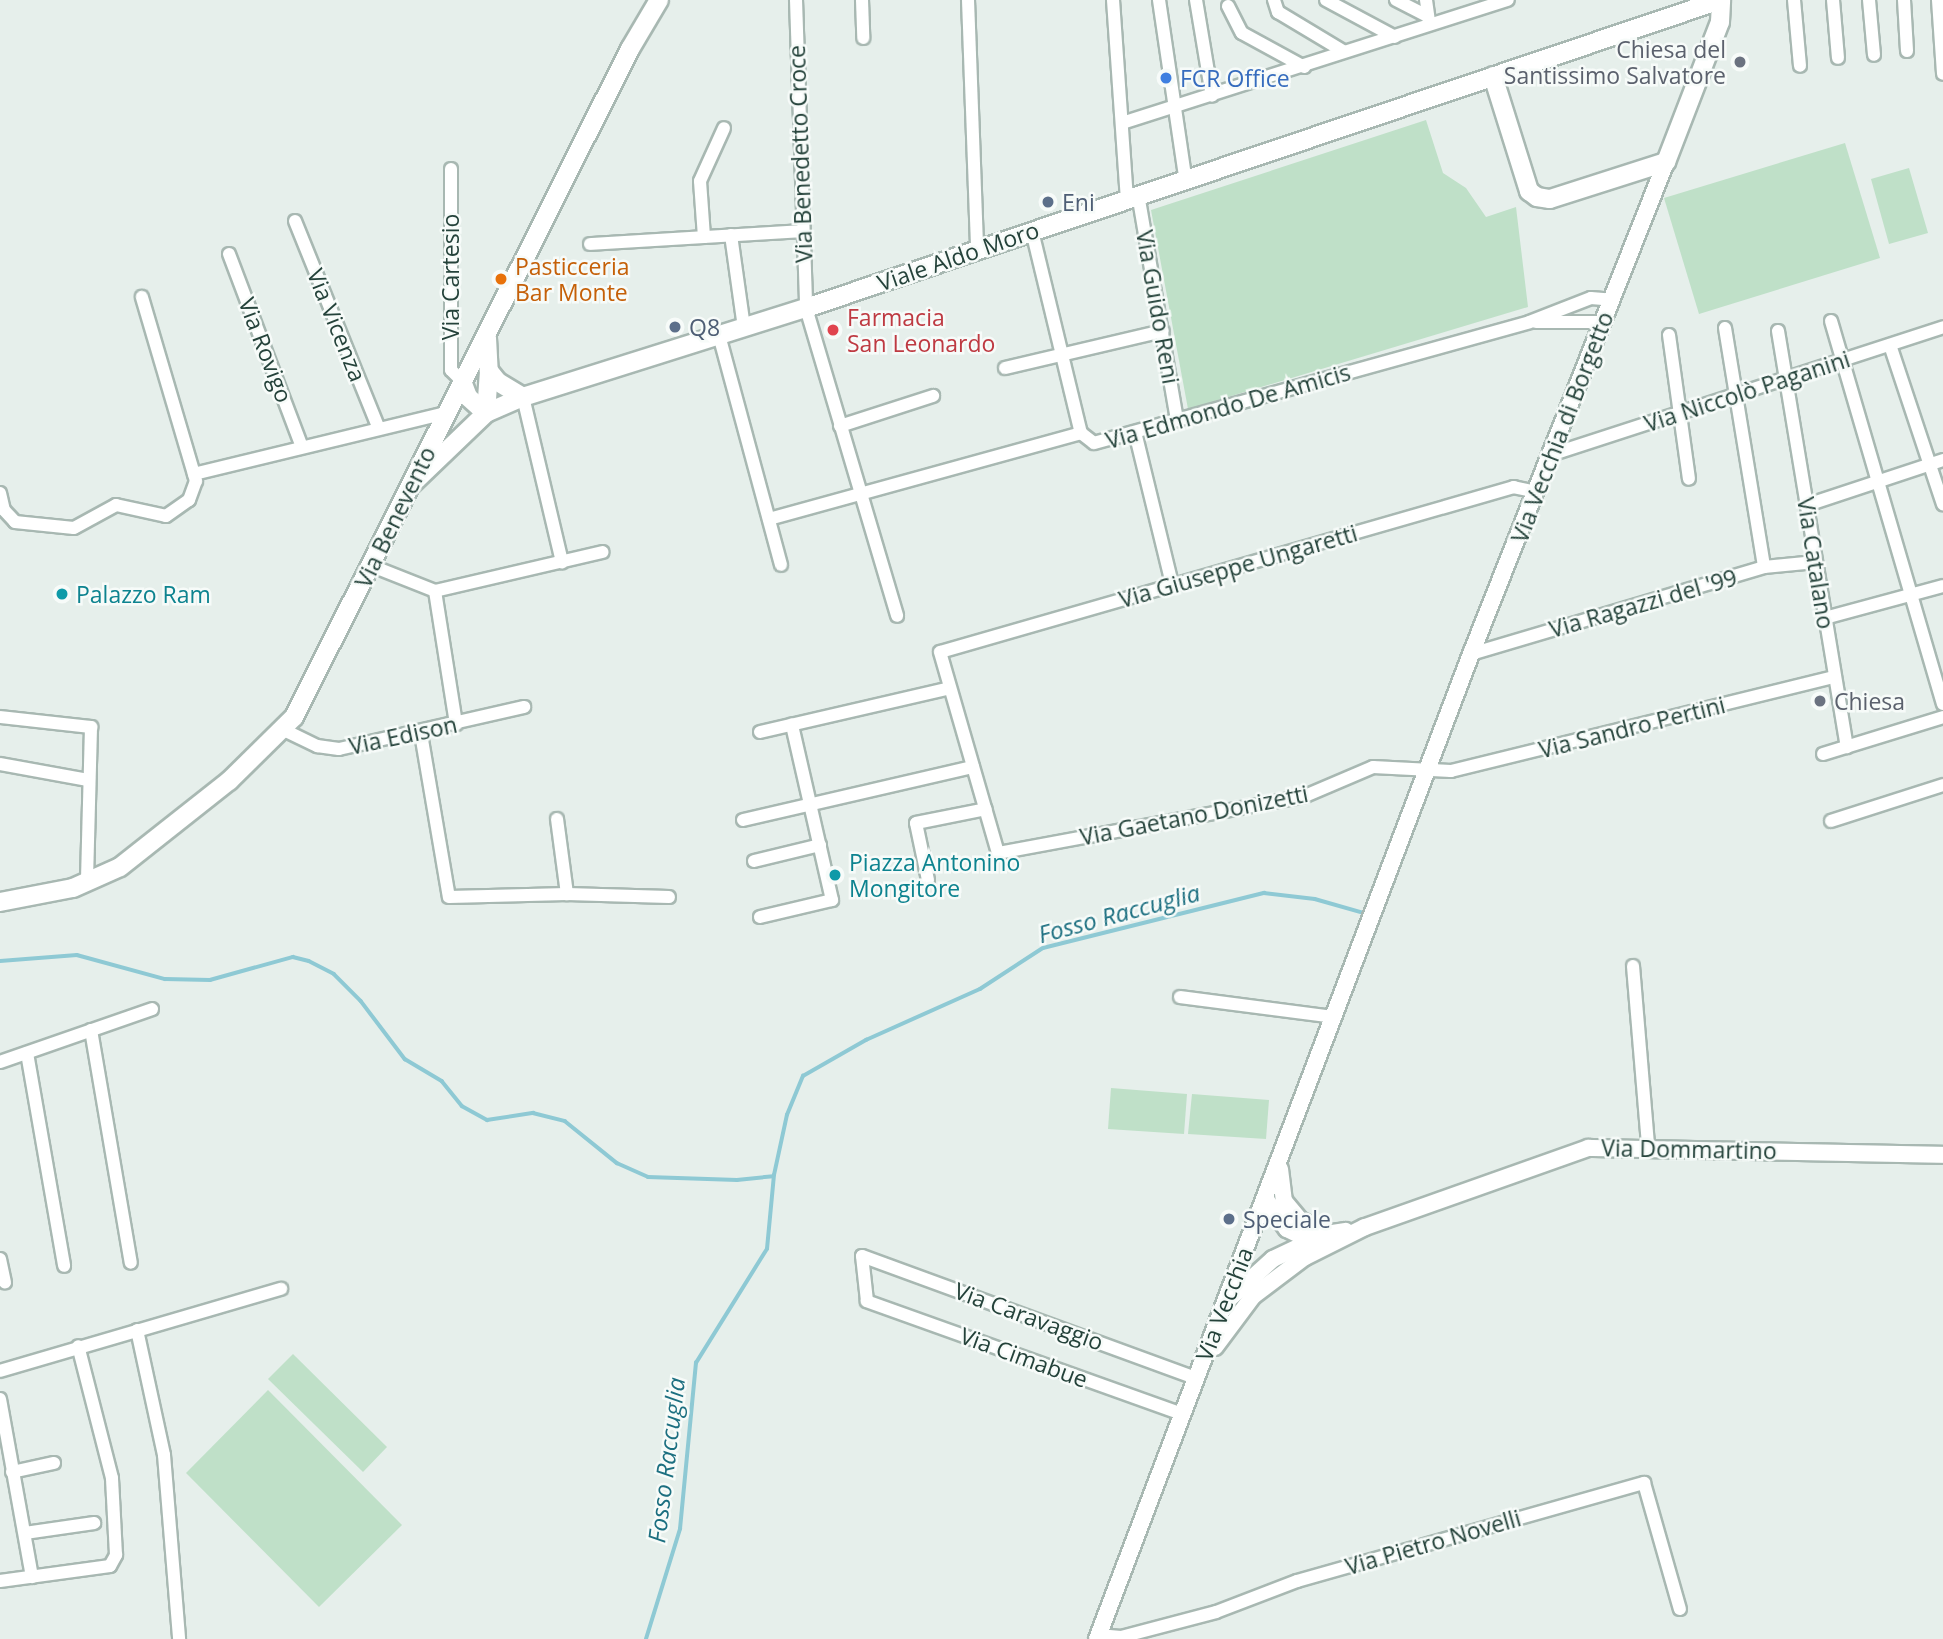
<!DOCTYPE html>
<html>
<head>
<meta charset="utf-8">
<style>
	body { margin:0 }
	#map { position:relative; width:1943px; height:1639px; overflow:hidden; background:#e6efeb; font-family:"Open Sans",sans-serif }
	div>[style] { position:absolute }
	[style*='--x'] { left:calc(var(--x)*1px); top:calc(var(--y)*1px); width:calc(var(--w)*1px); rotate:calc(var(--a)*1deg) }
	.green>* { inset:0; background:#bfe0c8 }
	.stream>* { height:3.5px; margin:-1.75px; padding:0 1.75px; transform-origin:1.75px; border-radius:1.75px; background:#8ec9d4 }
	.roads { filter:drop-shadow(2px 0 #a8b8b2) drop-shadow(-2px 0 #a8b8b2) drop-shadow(0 2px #a8b8b2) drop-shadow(0 -2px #a8b8b2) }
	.minor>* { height:12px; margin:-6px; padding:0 6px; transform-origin:6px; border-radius:6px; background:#fff }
	.tertiary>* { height:16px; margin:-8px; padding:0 8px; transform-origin:8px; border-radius:8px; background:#fff }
	.secondary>* { height:18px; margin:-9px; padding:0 9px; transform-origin:9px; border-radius:9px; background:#fff }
	.dots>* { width:19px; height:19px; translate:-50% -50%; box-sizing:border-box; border:4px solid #f7fbf9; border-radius:50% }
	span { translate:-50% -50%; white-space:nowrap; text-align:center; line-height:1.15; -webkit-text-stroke:5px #f7fbf9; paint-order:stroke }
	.worship-label { font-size:23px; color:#5b616d }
	.right { translate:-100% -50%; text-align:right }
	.left { translate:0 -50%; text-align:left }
	.shop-label { font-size:23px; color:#366cbe }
	.street-label { font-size:23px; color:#24423a }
	.service-label { font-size:23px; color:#4e5e75 }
	.food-label { font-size:23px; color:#c56008 }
	.health-label { font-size:23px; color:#be3a42 }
	.culture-label { font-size:23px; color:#0d838f }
	.water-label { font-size:24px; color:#1c6f80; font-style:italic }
</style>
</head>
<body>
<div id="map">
	<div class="green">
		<i style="clip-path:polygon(1426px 120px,1443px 173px,1466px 188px,1486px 217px,1516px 207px,1528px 307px,1188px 409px,1151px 210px)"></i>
		<i style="clip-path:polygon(1845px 143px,1880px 258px,1699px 314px,1664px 198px)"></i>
		<i style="clip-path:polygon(1909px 168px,1928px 233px,1889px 244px,1871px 179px)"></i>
		<i style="clip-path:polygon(1111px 1088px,1187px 1094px,1184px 1134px,1108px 1129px)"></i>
		<i style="clip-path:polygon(1192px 1094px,1269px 1100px,1266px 1139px,1188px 1134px)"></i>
		<i style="clip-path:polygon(293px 1354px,387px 1447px,363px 1472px,268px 1379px)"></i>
		<i style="clip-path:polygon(268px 1390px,402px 1525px,319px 1607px,186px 1473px)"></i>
	</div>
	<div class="stream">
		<i style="--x:0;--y:961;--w:77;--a:-4.5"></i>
		<i style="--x:77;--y:955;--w:91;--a:15.3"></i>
		<i style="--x:165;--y:979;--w:45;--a:1.3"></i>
		<i style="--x:210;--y:980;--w:86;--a:-15.5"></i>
		<i style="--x:293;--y:957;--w:16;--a:14"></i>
		<i style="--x:309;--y:961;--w:28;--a:27"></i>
		<i style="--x:334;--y:974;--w:38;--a:45"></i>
		<i style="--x:361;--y:1001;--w:73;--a:52.8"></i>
		<i style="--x:405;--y:1059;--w:43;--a:30.7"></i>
		<i style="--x:442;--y:1081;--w:32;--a:51"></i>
		<i style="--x:462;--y:1106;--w:29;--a:29"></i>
		<i style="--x:487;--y:1120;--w:47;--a:-8.7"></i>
		<i style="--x:533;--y:1113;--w:33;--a:14"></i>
		<i style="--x:565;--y:1121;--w:67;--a:38.9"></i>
		<i style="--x:617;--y:1163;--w:34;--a:24"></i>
		<i style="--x:648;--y:1177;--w:89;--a:1.9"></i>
		<i style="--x:737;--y:1180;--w:36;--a:-6"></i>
		<i style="--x:646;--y:1639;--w:115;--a:-72.8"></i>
		<i style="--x:680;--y:1529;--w:167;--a:-84.5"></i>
		<i style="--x:696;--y:1363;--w:134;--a:-58.1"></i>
		<i style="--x:767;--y:1249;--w:74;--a:-84.6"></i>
		<i style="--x:774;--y:1175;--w:61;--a:-77.8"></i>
		<i style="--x:787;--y:1115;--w:42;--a:-67.7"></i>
		<i style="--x:803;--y:1076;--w:73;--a:-29.7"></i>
		<i style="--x:866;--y:1040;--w:125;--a:-24.1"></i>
		<i style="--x:980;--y:989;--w:75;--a:-33.1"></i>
		<i style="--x:1043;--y:948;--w:228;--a:-14"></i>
		<i style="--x:1264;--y:893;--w:51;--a:6.7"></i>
		<i style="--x:1315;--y:899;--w:51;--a:15.9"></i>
	</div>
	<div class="roads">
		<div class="minor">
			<i style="--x:796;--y:0;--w:308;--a:88.1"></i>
			<i style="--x:806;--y:308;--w:321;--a:73.5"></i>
			<i style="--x:862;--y:0;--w:38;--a:88"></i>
			<i style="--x:968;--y:0;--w:250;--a:87.9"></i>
			<i style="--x:1113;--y:0;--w:198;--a:86"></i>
			<i style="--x:1159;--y:0;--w:179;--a:81.6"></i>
			<i style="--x:1196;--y:0;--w:97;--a:80.5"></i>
			<i style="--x:1274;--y:0;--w:13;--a:72"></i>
			<i style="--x:1278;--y:12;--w:76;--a:31"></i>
			<i style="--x:1326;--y:0;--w:78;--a:28.2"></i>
			<i style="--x:1396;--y:0;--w:36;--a:27"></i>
			<i style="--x:1426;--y:0;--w:22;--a:82"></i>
			<i style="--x:1794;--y:0;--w:66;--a:84.8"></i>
			<i style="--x:1833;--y:0;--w:58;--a:85.1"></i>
			<i style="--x:1869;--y:0;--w:55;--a:84.8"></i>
			<i style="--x:1904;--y:0;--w:51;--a:86.6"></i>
			<i style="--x:1938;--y:0;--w:74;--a:86.1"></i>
			<i style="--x:1228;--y:6;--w:30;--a:63"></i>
			<i style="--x:1242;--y:33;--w:71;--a:28.7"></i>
			<i style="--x:1122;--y:123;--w:405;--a:-17.7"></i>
			<i style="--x:451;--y:169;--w:201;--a:90"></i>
			<i style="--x:451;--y:370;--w:16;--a:45"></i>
			<i style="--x:1138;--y:194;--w:229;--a:80.2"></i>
			<i style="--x:295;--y:221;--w:224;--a:68"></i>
			<i style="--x:1032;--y:231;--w:208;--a:76.4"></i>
			<i style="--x:731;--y:235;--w:93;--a:82"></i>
			<i style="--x:704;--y:237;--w:56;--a:-94.1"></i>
			<i style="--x:700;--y:181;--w:58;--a:-65.6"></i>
			<i style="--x:590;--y:244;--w:212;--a:-3.5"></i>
			<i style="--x:229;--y:254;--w:206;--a:69.3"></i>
			<i style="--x:1831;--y:321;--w:399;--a:73.7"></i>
			<i style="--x:1536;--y:322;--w:67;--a:0"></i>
			<i style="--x:1725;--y:328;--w:242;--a:80.7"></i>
			<i style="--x:1778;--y:331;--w:422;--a:80.6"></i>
			<i style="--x:719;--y:335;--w:238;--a:74.9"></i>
			<i style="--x:1669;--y:335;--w:145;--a:82.1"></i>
			<i style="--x:1890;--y:345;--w:168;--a:71.6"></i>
			<i style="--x:1005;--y:368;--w:162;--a:-13.2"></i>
			<i style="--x:523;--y:397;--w:170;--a:76.7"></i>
			<i style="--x:840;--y:426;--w:98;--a:-17.9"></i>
			<i style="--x:1135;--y:432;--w:156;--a:76.3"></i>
			<i style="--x:1550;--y:455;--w:413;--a:-18"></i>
			<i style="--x:194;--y:474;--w:259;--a:-13.6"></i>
			<i style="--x:1537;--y:492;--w:24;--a:-168"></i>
			<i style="--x:1514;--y:487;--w:597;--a:163.96"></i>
			<i style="--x:940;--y:652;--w:209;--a:73.9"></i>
			<i style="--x:998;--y:853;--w:312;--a:-10.5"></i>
			<i style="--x:1305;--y:796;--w:74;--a:-23.1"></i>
			<i style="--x:1373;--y:767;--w:78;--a:2.9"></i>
			<i style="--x:1451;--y:771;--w:395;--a:-13.8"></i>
			<i style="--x:0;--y:493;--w:17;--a:77"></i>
			<i style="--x:4;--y:510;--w:16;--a:47"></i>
			<i style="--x:15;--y:522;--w:59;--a:5.8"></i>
			<i style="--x:74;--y:528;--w:48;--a:-28.7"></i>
			<i style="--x:116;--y:505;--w:51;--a:12.4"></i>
			<i style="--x:166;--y:516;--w:28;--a:-35"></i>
			<i style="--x:189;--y:500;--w:20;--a:-70"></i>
			<i style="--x:196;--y:481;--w:192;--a:-106.4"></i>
			<i style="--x:1807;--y:505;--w:143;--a:-18.3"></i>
			<i style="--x:769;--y:519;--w:324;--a:-15.4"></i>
			<i style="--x:1081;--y:433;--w:16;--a:38"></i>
			<i style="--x:1094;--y:443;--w:452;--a:-15.5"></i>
			<i style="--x:1529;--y:322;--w:66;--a:-21.2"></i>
			<i style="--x:1591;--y:298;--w:21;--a:5"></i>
			<i style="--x:372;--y:566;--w:68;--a:21.6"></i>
			<i style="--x:435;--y:591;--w:172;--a:-13.1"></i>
			<i style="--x:435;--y:591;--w:135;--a:81"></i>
			<i style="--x:1825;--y:618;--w:122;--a:-15.2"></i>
			<i style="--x:1471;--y:654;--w:306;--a:-16.5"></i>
			<i style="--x:1764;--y:567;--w:52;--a:-5.5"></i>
			<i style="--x:0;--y:717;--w:92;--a:6.3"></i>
			<i style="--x:91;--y:727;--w:156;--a:91.5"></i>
			<i style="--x:284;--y:730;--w:37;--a:26"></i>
			<i style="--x:317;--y:746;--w:22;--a:8"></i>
			<i style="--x:339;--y:749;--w:190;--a:-12.8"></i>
			<i style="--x:760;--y:732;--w:195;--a:-13"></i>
			<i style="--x:421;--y:734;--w:165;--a:80.3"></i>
			<i style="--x:449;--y:897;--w:118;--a:-1.5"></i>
			<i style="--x:567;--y:894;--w:102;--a:1.7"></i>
			<i style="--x:1823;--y:754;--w:126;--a:-17.1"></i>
			<i style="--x:0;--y:764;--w:89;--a:10.3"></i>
			<i style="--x:557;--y:819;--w:76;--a:82.4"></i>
			<i style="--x:743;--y:820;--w:236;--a:-13"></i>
			<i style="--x:1831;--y:821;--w:118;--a:-17.8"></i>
			<i style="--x:754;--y:861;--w:68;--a:-13.6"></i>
			<i style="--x:928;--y:880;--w:58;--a:-101.9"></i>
			<i style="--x:916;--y:823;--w:71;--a:-11.3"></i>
			<i style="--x:760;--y:917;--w:74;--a:-13.3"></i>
			<i style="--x:832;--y:900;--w:180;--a:-102.9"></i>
			<i style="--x:1633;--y:966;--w:181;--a:85.2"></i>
			<i style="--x:1180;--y:997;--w:156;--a:7.4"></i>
			<i style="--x:91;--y:1030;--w:236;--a:80.3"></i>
			<i style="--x:27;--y:1053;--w:216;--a:80.1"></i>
			<i style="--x:0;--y:1062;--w:161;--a:-19.2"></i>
			<i style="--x:0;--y:1259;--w:24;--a:78"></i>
			<i style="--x:137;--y:1330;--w:128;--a:77.8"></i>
			<i style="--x:164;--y:1455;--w:185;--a:85.3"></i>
			<i style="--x:0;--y:1371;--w:293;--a:-16.3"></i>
			<i style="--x:0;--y:1399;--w:181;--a:79.8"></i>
			<i style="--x:1182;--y:1414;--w:335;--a:-160.3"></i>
			<i style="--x:867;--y:1301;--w:45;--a:-96.3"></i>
			<i style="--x:862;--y:1256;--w:355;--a:20.1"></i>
			<i style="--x:12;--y:1472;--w:43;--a:-12.1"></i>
			<i style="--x:25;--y:1533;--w:70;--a:-8.2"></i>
			<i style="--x:0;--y:1581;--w:111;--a:-7.8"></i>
			<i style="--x:110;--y:1566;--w:13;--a:-61"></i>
			<i style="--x:116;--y:1555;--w:77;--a:-93"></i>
			<i style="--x:112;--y:1478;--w:136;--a:-104.4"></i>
			<i style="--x:1098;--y:1635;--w:23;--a:5"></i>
			<i style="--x:1121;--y:1637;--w:98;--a:-14.7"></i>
			<i style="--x:1216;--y:1612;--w:87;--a:-20.9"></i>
			<i style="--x:1297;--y:1581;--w:361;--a:-15.8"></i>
			<i style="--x:1644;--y:1483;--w:131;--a:74.1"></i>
		</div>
		<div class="tertiary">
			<i style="--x:1280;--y:1169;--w:32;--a:83"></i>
			<i style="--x:1284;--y:1201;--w:25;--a:50"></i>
			<i style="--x:1300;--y:1220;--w:30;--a:28"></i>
			<i style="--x:1326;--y:1234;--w:20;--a:-9"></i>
			<i style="--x:1265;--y:1198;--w:38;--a:55"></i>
			<i style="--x:1287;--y:1229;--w:32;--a:26"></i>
			<i style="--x:1230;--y:1298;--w:58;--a:-42.2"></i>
			<i style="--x:1273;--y:1259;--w:59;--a:-25.3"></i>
			<i style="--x:1215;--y:1347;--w:64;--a:-53.3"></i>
			<i style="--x:1253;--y:1296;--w:65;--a:-36.9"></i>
			<i style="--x:1305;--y:1257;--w:67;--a:-26.6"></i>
			<i style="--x:1365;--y:1227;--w:237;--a:-19.5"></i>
			<i style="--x:1588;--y:1148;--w:355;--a:1.1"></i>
			<i style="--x:1097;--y:1639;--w:1054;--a:-69.21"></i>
			<i style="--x:1471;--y:654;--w:529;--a:-68.38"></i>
		</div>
		<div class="secondary">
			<i style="--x:1493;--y:76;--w:121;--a:72.6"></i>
			<i style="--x:1529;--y:191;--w:10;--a:37"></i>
			<i style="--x:1537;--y:197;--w:13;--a:9"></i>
			<i style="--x:1550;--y:199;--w:122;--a:-17.7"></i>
			<i style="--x:1666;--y:162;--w:150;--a:-68.9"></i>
			<i style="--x:1720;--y:22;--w:22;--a:-87"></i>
			<i style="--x:487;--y:338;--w:33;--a:87"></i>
			<i style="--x:489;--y:371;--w:14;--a:51"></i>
			<i style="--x:498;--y:382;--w:29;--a:31"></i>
			<i style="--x:462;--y:381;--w:17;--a:69"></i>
			<i style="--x:468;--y:397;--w:24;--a:42"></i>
			<i style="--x:486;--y:413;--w:42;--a:-85.9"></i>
			<i style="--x:412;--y:484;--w:103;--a:-43.8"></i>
			<i style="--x:486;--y:413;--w:40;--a:-23.4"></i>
			<i style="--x:523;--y:397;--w:297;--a:-17.5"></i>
			<i style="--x:806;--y:308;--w:964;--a:-18.62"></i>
			<i style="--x:0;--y:902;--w:74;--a:-10.9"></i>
			<i style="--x:73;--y:888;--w:51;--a:-24.1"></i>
			<i style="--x:120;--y:867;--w:139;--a:-38.3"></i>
			<i style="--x:229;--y:781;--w:91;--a:-44.6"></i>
			<i style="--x:294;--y:717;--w:748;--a:-63.3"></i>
			<i style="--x:630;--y:49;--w:57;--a:-59.4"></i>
		</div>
	</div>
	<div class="dots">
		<i style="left:1740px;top:62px;background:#6b7280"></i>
		<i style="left:1166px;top:78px;background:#3f7fe0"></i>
		<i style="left:1048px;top:202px;background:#5c6f8a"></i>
		<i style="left:501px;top:279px;background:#e8710a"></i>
		<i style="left:675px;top:327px;background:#5c6f8a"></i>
		<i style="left:833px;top:330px;background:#e0444e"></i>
		<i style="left:62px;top:594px;background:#0f9aa8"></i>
		<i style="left:1820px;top:701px;background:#6b7280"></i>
		<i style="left:835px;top:875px;background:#0f9aa8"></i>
		<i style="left:1229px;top:1219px;background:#5c6f8a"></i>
	</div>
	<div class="worship-label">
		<span class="right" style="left:1726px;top:62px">Chiesa del<br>Santissimo Salvatore</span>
		<span class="left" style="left:1834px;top:701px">Chiesa</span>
	</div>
	<div class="shop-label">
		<span class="left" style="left:1180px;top:78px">FCR Office</span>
	</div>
	<div class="street-label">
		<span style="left:800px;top:154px;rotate:-92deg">Via Benedetto Croce</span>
		<span style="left:958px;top:256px;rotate:-19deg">Viale Aldo Moro</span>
		<span style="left:450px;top:277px;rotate:-90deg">Via Cartesio</span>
		<span style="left:1158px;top:307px;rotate:80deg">Via Guido Reni</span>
		<span style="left:337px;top:325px;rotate:68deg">Via Vicenza</span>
		<span style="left:266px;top:350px;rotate:69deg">Via Rovigo</span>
		<span style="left:1747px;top:391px;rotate:-18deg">Via Niccolò Paganini</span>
		<span style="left:1228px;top:406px;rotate:-16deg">Via Edmondo De Amicis</span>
		<span style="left:1562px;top:427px;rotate:-69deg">Via Vecchia di Borgetto</span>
		<span style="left:395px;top:517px;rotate:-64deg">Via Benevento</span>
		<span style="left:1816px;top:563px;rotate:81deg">Via Catalano</span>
		<span style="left:1238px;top:566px;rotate:-16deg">Via Giuseppe Ungaretti</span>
		<span style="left:1643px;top:603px;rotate:-16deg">Via Ragazzi del '99</span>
		<span style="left:1632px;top:727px;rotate:-14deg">Via Sandro Pertini</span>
		<span style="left:403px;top:735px;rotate:-12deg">Via Edison</span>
		<span style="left:1194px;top:815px;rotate:-11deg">Via Gaetano Donizetti</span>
		<span style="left:1689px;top:1149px;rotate:1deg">Via Dommartino</span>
		<span style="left:1224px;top:1304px;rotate:-69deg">Via Vecchia</span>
		<span style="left:1029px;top:1316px;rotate:20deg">Via Caravaggio</span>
		<span style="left:1024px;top:1357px;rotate:20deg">Via Cimabue</span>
		<span style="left:1433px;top:1542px;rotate:-16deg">Via Pietro Novelli</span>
	</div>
	<div class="service-label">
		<span class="left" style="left:1062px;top:202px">Eni</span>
		<span class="left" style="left:689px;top:327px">Q8</span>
		<span class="left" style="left:1243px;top:1219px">Speciale</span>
	</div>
	<div class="food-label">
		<span class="left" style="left:515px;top:279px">Pasticceria<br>Bar Monte</span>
	</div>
	<div class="health-label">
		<span class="left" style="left:847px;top:330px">Farmacia<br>San Leonardo</span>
	</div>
	<div class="culture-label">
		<span class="left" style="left:76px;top:594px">Palazzo Ram</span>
		<span class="left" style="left:849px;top:875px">Piazza Antonino<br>Mongitore</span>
	</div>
	<div class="water-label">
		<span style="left:1119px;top:913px;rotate:-15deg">Fosso Raccuglia</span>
		<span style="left:666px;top:1460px;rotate:-83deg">Fosso Raccuglia</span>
	</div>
</div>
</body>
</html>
